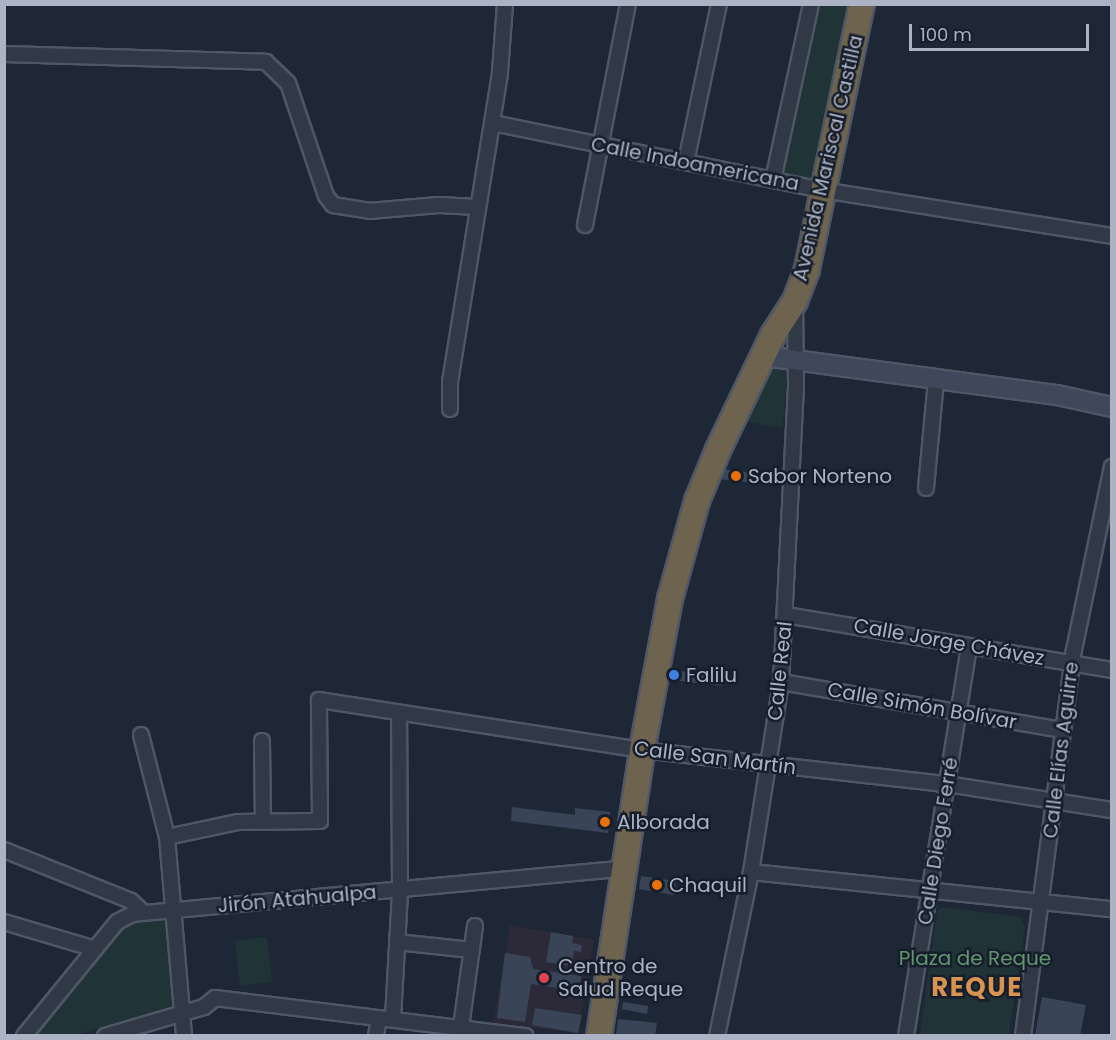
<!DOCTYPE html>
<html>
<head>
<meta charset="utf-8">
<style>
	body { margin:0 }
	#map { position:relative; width:1116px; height:1040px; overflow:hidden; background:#1e2736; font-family:Poppins,sans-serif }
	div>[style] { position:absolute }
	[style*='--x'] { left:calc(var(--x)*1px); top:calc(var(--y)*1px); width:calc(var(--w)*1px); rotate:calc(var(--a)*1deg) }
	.medical>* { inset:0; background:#2c2938 }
	.green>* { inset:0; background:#203337 }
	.stream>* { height:4px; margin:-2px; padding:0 2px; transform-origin:2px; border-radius:2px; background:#2f415f }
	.building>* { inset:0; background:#394557 }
	.roads { filter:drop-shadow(2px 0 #4f5665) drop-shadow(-2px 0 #4f5665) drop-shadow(0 2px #4f5665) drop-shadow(0 -2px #4f5665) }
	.street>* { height:14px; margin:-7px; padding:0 7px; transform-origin:7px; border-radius:7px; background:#313947 }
	.secondary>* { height:18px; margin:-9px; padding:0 9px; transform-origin:9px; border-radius:9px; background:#3f485a }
	.highway>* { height:24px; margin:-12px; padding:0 12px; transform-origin:12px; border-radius:12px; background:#6d634e }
	.dots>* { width:16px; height:16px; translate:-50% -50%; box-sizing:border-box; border:3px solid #171e2b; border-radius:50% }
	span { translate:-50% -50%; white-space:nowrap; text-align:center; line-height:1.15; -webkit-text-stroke:5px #171e2b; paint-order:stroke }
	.street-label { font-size:20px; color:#abb3c4 }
	.poi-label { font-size:20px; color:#abb3c4 }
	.left { translate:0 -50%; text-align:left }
	.park-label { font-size:20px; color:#629570 }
	.district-label { font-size:26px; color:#d89351; font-weight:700; letter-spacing:1.5px }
	.frame { position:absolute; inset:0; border:6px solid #abb3c4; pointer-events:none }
	.scale { position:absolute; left:909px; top:24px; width:180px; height:27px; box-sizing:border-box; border:3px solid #abb3c4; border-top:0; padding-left:8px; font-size:18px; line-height:21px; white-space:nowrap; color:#abb3c4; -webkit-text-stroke:4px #171e2b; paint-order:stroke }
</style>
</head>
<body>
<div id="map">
	<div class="medical">
		<i style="clip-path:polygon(510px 925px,594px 940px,578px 1033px,493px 1023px)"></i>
	</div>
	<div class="green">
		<i style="clip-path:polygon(817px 5px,851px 5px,814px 180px,782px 173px)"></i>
		<i style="clip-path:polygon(772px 361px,788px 366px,783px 428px,741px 421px)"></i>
		<i style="clip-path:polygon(943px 907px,1020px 917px,1025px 926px,1009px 1035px,920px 1035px,937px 911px)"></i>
		<i style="clip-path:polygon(164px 920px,170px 926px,177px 1006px,75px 1035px,34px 1036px,128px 923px)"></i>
		<i style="clip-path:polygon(267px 937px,272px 982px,240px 986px,235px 941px)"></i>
	</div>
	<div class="stream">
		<i style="--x:1112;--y:421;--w:5;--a:90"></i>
	</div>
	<div class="building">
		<i style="clip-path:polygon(722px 469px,752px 473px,751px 483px,719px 479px)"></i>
		<i style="clip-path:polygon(672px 670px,722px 676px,721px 686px,671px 680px)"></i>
		<i style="clip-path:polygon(512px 807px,575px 815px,575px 808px,610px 812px,608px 833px,511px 821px)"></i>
		<i style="clip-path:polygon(641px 876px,676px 881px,674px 895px,639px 889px)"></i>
		<i style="clip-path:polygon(551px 932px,573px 936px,572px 943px,582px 945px,581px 952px,574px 951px,572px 966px,546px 962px)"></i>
		<i style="clip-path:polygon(505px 953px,530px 957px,533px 969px,581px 976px,580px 987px,559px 980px,558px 988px,531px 984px,525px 1022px,497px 1018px)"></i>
		<i style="clip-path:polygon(1042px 997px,1086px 1005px,1080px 1036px,1035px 1036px)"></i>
		<i style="clip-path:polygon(623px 1002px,648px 1006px,647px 1014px,622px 1009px)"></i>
		<i style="clip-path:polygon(535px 1008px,582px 1015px,578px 1033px,532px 1025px)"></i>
		<i style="clip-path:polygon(618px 1019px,657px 1023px,655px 1036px,616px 1036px)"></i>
	</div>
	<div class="roads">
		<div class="street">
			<i style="--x:4;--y:54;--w:262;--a:1.7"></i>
			<i style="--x:266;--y:62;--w:30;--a:44"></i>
			<i style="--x:288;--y:83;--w:119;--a:71.4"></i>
			<i style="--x:326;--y:196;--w:11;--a:52"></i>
			<i style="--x:333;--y:205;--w:36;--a:9"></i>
			<i style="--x:369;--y:211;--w:70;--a:-4.9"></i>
			<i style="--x:439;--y:205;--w:38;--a:3"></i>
			<i style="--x:493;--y:123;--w:336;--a:11.5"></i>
			<i style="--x:822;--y:190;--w:294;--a:9"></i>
			<i style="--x:686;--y:162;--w:161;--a:-78.2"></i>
			<i style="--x:773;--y:180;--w:180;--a:-77.8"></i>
			<i style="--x:585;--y:225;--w:225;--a:-79"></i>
			<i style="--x:450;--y:409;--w:27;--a:-90"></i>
			<i style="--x:450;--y:382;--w:314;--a:-80.8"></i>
			<i style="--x:500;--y:72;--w:68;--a:-85.8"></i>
			<i style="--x:926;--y:488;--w:107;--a:-84.7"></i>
			<i style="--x:786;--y:615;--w:331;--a:9.6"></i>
			<i style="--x:781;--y:682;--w:286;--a:9.7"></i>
			<i style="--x:141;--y:735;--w:105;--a:75.7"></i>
			<i style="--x:167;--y:837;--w:200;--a:85.1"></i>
			<i style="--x:262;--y:741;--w:81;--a:89.3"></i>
			<i style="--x:167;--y:837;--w:73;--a:-11.9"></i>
			<i style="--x:238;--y:822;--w:82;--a:-0.7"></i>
			<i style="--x:320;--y:821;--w:121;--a:-90.5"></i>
			<i style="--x:319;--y:700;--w:327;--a:8.8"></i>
			<i style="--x:642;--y:750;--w:307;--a:6.4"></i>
			<i style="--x:947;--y:784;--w:167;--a:9"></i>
			<i style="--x:4;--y:850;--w:137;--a:21.9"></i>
			<i style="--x:131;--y:901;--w:16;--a:43"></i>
			<i style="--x:751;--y:872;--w:363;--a:5.9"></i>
			<i style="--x:4;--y:922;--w:95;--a:16.5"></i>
			<i style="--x:397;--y:942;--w:75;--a:6.1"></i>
			<i style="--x:393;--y:1018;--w:127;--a:-86.8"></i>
			<i style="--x:400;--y:891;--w:175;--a:-90.3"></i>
			<i style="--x:461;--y:1027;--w:102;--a:-82.1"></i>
			<i style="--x:24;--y:1036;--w:147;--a:-50.8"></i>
			<i style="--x:117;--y:922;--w:18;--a:-27"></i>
			<i style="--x:133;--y:914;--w:494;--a:-5.3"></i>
			<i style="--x:105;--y:1036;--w:103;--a:-16.3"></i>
			<i style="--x:204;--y:1007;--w:14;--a:-39"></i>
			<i style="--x:215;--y:998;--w:313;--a:7"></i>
			<i style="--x:376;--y:1036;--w:18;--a:-81"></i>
			<i style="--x:717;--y:1036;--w:167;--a:-78.3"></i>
			<i style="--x:751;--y:872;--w:192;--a:-81"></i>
			<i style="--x:781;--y:682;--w:298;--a:-87.1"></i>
			<i style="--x:796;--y:384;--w:78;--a:-90.7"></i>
			<i style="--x:906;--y:1036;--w:395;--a:-80.8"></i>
			<i style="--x:1023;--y:1036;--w:389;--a:-82.5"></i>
			<i style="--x:1074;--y:650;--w:187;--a:-78.3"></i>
		</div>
		<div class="secondary">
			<i style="--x:764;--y:356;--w:296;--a:7.6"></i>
			<i style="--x:1057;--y:395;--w:56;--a:12.3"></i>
		</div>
		<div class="highway">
			<i style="--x:599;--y:1036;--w:289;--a:-81.4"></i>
			<i style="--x:642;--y:750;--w:154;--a:-79.5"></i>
			<i style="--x:670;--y:599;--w:102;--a:-74.6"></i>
			<i style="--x:697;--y:501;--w:55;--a:-67.6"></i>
			<i style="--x:718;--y:450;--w:127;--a:-64.4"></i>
			<i style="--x:773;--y:335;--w:40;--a:-57.1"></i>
			<i style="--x:795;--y:301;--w:34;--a:-69"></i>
			<i style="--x:807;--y:269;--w:271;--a:-78.3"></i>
		</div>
	</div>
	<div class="dots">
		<i style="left:736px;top:476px;background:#e8710a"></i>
		<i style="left:674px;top:675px;background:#3f7fe0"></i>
		<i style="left:605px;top:822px;background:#e8710a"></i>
		<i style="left:657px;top:885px;background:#e8710a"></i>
		<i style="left:544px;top:978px;background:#e0444e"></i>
	</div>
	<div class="street-label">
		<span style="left:828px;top:158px;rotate:-77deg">Avenida Mariscal Castilla</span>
		<span style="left:695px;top:164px;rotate:11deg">Calle Indoamericana</span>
		<span style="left:949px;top:642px;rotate:10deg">Calle Jorge Chávez</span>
		<span style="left:780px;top:671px;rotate:-84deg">Calle Real</span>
		<span style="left:922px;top:706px;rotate:10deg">Calle Simón Bolívar</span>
		<span style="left:1061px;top:750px;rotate:-83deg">Calle Elías Aguirre</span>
		<span style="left:715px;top:758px;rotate:7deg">Calle San Martín</span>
		<span style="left:938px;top:841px;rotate:-81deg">Calle Diego Ferré</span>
		<span style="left:297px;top:899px;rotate:-5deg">Jirón Atahualpa</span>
	</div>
	<div class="poi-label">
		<span class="left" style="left:748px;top:476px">Sabor Norteno</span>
		<span class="left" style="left:686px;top:675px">Falilu</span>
		<span class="left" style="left:617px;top:822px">Alborada</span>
		<span class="left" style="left:669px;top:885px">Chaquil</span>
		<span class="left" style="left:558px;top:978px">Centro de<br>Salud Reque</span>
	</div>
	<div class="park-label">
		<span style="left:975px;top:958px">Plaza de Reque</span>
	</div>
	<div class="district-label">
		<span style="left:977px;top:988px">REQUE</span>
	</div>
	<div class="frame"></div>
	<div class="scale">100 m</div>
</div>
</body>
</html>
